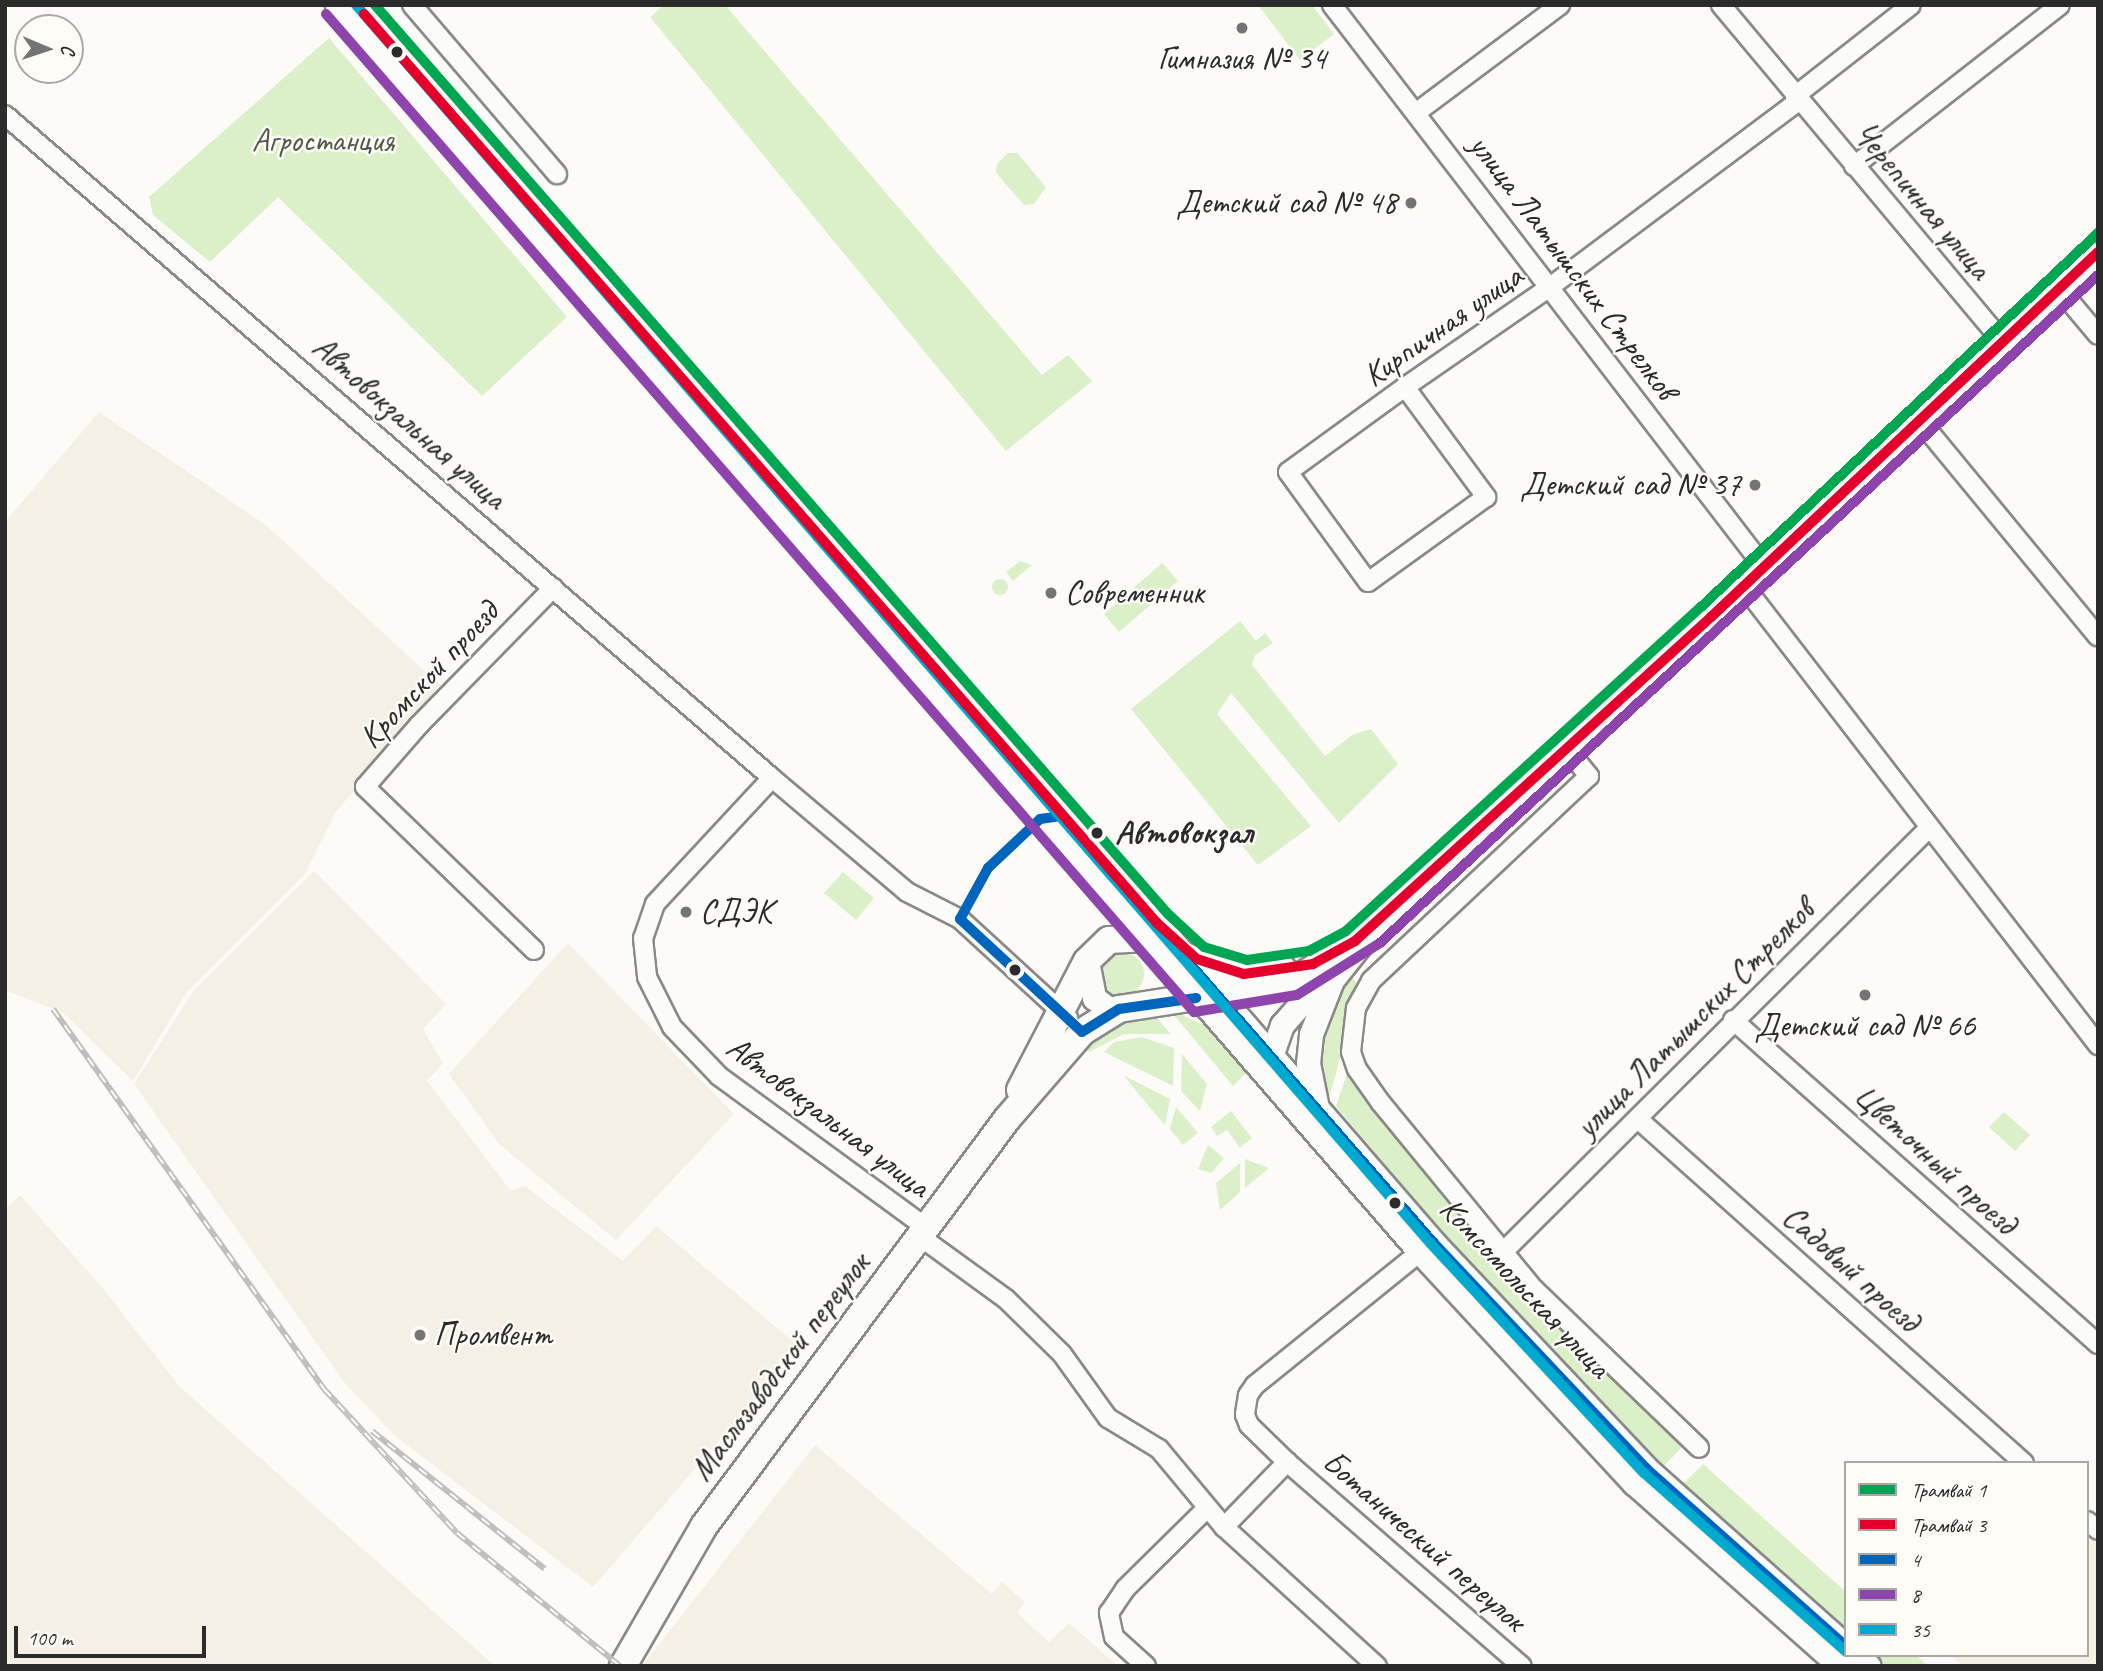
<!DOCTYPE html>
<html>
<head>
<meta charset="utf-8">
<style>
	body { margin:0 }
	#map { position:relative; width:2103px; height:1671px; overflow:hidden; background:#fcfbf8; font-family:Caveat,sans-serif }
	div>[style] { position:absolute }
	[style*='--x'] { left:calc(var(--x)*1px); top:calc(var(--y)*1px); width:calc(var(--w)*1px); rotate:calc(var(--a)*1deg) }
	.built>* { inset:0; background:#f5f0e5 }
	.green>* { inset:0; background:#dbefc8 }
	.round { border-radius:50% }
	.roads { filter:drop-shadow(2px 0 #898987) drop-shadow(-2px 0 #898987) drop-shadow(0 2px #898987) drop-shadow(0 -2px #898987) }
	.minor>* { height:18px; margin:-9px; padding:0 9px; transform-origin:9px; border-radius:9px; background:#fbfbf9 }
	.major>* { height:23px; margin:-11.5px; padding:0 11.5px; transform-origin:11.5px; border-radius:11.5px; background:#fbfbf9 }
	.highway>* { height:26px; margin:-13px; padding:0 13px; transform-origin:13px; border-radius:13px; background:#fbfbf9 }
	.rail>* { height:6px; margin-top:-3px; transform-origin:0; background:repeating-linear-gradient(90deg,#fdfcf7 0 10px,#c0bfbc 0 20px); box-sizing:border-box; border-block:2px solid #c0bfbc }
	.bus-1>* { height:10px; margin:-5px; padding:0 5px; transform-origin:5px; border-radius:5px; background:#0065bd }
	.bus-2>* { height:10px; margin:-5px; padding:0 5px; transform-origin:5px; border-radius:5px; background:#8e44ad }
	.bus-3>* { height:10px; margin:-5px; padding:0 5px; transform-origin:5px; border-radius:5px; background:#00a9ce }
	.tram-1>* { height:10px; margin:-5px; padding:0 5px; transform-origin:5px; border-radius:5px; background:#00a651 }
	.tram-2>* { height:10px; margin:-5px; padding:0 5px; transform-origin:5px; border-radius:5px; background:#e4002b }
	.dots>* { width:19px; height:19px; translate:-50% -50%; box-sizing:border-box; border:4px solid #fdfcf7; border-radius:50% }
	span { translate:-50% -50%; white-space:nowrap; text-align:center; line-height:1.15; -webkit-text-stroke:5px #fdfcf7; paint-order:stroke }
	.poi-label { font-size:33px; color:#2b2b2b }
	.right { translate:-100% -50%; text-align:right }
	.left { translate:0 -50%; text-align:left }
	.park-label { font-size:33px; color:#505a48 }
	.street-label { font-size:33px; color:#2b2b2b }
	.stop-label { font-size:33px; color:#2b2b2b; font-weight:700 }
	.frame { position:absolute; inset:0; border:7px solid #2b2b2b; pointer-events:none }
	.legend { position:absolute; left:1844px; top:1461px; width:245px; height:196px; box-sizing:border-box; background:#fdfcf7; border:2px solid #a9a8a5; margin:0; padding:9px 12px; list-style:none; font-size:21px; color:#2b2b2b }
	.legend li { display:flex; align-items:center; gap:14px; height:35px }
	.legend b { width:35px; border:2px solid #a9a8a5 }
	.north { position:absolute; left:14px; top:14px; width:70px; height:70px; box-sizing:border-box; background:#fdfcf7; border:2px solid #a9a8a5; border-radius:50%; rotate:92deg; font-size:19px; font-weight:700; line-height:28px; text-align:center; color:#2b2b2b }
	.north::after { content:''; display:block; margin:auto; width:24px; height:32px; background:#747473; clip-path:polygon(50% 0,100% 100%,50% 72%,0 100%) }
	.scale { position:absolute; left:14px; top:1626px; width:192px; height:32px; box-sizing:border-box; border:4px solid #2b2b2b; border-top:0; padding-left:9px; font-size:21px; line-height:24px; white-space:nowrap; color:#2b2b2b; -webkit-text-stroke:5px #fdfcf7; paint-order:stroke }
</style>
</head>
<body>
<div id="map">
	<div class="built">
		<i style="clip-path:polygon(99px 412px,266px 525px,440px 685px,336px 812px,305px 874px,187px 992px,133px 1081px,63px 1013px,5px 990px,5px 522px)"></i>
		<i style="clip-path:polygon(314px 871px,446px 1004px,423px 1029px,443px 1063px,427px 1081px,511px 1191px,525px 1186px,623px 1261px,656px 1226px,795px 1343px,737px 1420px,593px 1587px,395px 1436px,344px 1382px,134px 1084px,194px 990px)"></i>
		<i style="clip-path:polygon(568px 943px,734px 1114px,616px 1240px,499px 1144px,449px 1074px)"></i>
		<i style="clip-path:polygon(20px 1195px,106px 1292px,180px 1387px,495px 1666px,5px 1666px,5px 1209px)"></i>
		<i style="clip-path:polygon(815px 1445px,992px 1594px,1002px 1582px,1025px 1602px,1017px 1613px,1049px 1642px,1069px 1623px,1118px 1666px,642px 1666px)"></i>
		<i style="clip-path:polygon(2093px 1537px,2098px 1542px,2098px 1666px,1962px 1666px,1951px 1655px,2087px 1655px,2087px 1544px)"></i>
	</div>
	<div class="green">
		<i style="clip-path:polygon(664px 5px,725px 5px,1042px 375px,1068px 355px,1092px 381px,1006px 451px,650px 17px)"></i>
		<i style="clip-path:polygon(1258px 5px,1312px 5px,1334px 34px,1300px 60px)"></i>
		<i style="clip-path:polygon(329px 38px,567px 317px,482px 396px,278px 197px,210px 262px,153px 215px,149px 197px)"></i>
		<i style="clip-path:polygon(1008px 153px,1017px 153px,1046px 187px,1034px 204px,1024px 205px,996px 173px,997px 164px)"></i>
		<i style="clip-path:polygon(1020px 561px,1032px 565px,1013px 581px,1006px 572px)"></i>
		<i style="clip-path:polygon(1162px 563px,1178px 581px,1119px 632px,1104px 614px)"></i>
		<i class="round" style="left:992px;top:579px;width:16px;height:16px"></i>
		<i style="clip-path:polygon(1240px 621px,1256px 641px,1265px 633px,1273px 643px,1255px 655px,1252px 665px,1325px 756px,1352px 735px,1371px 729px,1398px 764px,1339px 823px,1231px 693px,1217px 714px,1311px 826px,1258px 865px,1131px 709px)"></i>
		<i style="clip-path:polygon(843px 872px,874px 898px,856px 920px,824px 893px)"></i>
		<i class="round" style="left:1100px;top:952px;width:44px;height:44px"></i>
		<i style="clip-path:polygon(1350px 975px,1360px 987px,1329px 1098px,1319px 1077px,1321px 1032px,1341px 984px)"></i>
		<i style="clip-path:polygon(1169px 1009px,1206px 1026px,1248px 1071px,1233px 1086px)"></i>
		<i style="clip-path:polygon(1155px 1016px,1171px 1034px,1124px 1034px,1089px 1052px,1083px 1046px,1117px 1019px)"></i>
		<i style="clip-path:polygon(1142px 1037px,1174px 1048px,1173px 1086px,1104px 1052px,1114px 1042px)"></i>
		<i style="clip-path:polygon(1182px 1054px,1207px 1084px,1200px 1111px,1181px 1091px)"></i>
		<i style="clip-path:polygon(1348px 1070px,1359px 1090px,1490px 1240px,1484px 1248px,1684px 1445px,1663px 1467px,1468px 1264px,1336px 1106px)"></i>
		<i style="clip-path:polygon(1123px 1075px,1170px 1099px,1165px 1125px,1152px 1110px)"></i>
		<i style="clip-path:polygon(1176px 1107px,1198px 1133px,1183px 1145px,1170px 1129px)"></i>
		<i style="clip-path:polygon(1231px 1111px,1252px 1138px,1240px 1148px,1227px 1130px,1217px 1136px,1211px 1127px)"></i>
		<i style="clip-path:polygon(2004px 1112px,2030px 1135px,2015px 1151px,1989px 1127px)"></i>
		<i style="clip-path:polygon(1208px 1145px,1224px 1158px,1211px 1173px,1198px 1169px)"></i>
		<i style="clip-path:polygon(1245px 1159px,1269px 1168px,1245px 1188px)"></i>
		<i style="clip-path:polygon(1240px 1163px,1240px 1192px,1220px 1210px,1216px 1183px)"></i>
		<i style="clip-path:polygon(1703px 1464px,1846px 1592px,1846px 1629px,1683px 1484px)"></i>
		<i style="clip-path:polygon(1875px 1655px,1916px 1655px,1928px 1666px,1887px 1666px)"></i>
	</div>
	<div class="roads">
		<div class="minor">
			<i style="--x:412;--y:5;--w:223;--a:49.4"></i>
			<i style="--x:1332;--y:5;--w:709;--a:52.45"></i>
			<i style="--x:1721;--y:5;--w:442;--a:50.1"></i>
			<i style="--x:1795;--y:96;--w:147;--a:-38.1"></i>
			<i style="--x:1417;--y:112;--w:179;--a:-36.8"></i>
			<i style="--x:5;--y:115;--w:1014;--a:40.84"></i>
			<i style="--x:772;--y:778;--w:177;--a:40.2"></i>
			<i style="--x:907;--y:892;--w:59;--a:27"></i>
			<i style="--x:960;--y:919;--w:147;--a:42.5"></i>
			<i style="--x:1854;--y:166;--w:261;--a:-38"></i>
			<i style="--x:2061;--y:291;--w:57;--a:49.9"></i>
			<i style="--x:1405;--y:387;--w:137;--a:53.6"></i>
			<i style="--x:1486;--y:497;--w:145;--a:144.2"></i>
			<i style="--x:1368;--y:582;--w:136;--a:-126"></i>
			<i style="--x:1288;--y:472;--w:145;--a:-36"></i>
			<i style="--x:1405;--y:387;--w:176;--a:-34.6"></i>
			<i style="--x:1550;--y:287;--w:311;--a:-36.8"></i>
			<i style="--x:1921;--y:422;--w:278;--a:50.5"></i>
			<i style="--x:1744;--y:586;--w:580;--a:52.36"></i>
			<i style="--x:1567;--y:749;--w:35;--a:51"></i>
			<i style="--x:1589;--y:776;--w:299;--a:136.8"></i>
			<i style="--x:1371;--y:981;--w:31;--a:119"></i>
			<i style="--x:1356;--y:1008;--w:44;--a:96.5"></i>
			<i style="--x:1351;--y:1052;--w:18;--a:71"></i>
			<i style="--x:1357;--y:1069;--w:42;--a:54.8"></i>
			<i style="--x:1381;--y:1103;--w:241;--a:50.6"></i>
			<i style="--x:1534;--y:1289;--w:229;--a:43.9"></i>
			<i style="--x:772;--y:778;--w:172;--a:132.9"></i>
			<i style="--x:655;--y:904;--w:36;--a:109"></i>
			<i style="--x:643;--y:938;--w:39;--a:84"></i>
			<i style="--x:647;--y:977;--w:56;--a:63.4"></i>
			<i style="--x:672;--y:1027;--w:68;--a:46.2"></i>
			<i style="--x:719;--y:1076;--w:259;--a:36.2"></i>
			<i style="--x:534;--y:950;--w:235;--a:-136"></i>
			<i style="--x:365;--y:787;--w:82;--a:-48.9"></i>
			<i style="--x:419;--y:725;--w:192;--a:-45.6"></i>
			<i style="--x:1733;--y:1020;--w:488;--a:41.6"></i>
			<i style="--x:1638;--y:1119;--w:517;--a:41.71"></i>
			<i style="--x:922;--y:1238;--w:104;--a:36"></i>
			<i style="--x:1006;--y:1299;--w:78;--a:44.5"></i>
			<i style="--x:1062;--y:1354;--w:79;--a:54.3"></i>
			<i style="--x:1108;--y:1418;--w:60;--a:31.3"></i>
			<i style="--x:1159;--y:1449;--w:102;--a:50.2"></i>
			<i style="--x:1224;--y:1527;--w:207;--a:42.3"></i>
			<i style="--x:1504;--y:1251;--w:598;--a:-44.86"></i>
			<i style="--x:1420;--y:1252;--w:212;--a:141.1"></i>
			<i style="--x:1255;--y:1385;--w:12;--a:125"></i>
			<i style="--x:1248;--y:1395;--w:20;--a:99"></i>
			<i style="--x:1245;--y:1415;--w:11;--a:68"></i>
			<i style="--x:1249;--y:1425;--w:53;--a:44.2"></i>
			<i style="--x:1287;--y:1462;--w:311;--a:41"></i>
			<i style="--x:2087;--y:1521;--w:14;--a:39"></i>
			<i style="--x:1224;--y:1527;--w:91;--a:-45.9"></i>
			<i style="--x:1146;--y:1666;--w:43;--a:-137.8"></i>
			<i style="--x:1114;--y:1637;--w:25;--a:-102"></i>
			<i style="--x:1109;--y:1613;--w:29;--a:-56"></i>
			<i style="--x:1125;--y:1589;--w:115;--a:-44.6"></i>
		</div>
		<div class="major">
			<i style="--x:337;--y:5;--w:1652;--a:49.03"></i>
			<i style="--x:1420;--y:1252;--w:315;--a:47.2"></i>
			<i style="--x:1634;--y:1483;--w:276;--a:41.6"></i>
			<i style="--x:361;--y:5;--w:1638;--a:49.08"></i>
			<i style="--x:1434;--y:1243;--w:311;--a:46.7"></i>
			<i style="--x:1647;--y:1469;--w:266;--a:41.7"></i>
			<i style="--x:1087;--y:961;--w:38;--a:79"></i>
			<i style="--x:1094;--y:998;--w:17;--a:36"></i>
			<i style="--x:1108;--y:1008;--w:11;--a:5"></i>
			<i style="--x:1267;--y:1068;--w:46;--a:-70.8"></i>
			<i style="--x:1282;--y:1025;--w:77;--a:-48.7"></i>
			<i style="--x:1317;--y:1108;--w:46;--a:-101.3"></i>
			<i style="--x:1308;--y:1063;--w:29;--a:-84"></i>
			<i style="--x:1311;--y:1034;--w:58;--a:-68.7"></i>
			<i style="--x:1332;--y:980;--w:50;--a:-51.5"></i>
			<i style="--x:1857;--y:1655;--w:16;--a:43"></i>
		</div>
		<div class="highway">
			<i style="--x:1020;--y:1090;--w:145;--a:-62.6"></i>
			<i style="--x:1087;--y:961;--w:30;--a:-44"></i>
			<i style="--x:1109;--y:940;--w:34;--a:-3"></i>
			<i style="--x:1143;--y:938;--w:69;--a:23.2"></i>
			<i style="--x:1206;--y:965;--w:29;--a:14"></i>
			<i style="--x:1234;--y:972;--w:49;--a:-3.5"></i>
			<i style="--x:623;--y:1666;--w:162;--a:-59.9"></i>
			<i style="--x:704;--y:1526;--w:507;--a:-53.33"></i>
			<i style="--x:1007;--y:1119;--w:115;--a:-49.2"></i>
			<i style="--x:1082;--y:1032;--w:44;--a:-31.9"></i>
			<i style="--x:1119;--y:1009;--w:175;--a:-8.9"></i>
			<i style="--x:1292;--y:982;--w:93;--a:-32.3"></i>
			<i style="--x:1371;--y:932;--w:993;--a:-42.92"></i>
		</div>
	</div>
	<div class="rail">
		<i style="--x:53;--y:1009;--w:467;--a:54.5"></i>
		<i style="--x:324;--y:1389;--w:196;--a:47.3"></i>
		<i style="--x:457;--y:1533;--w:210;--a:39.2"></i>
		<i style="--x:372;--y:1431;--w:221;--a:38.6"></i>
	</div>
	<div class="bus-1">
		<i style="--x:1061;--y:816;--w:567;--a:48.86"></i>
		<i style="--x:1434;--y:1243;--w:311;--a:46.7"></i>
		<i style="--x:1647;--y:1469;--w:266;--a:41.7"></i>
		<i style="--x:960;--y:919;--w:166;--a:42.8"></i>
		<i style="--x:960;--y:919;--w:58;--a:-61.2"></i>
		<i style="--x:988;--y:868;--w:71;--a:-43.3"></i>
		<i style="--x:1040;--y:819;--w:21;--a:-8"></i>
		<i style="--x:1082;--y:1032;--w:44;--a:-31.9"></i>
		<i style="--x:1119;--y:1009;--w:78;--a:-8.1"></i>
	</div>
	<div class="bus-2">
		<i style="--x:326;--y:14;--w:1323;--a:48.99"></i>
		<i style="--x:1194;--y:1012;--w:104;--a:-9.4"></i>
		<i style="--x:1297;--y:995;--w:98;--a:-32.1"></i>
		<i style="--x:1380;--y:943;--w:981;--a:-42.93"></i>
	</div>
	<div class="bus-3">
		<i style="--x:356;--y:5;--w:1639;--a:49.06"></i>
		<i style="--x:1430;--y:1243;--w:314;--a:47.1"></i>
		<i style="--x:1644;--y:1473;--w:270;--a:41.5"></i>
	</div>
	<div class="tram-1">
		<i style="--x:375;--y:5;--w:1206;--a:48.9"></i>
		<i style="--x:1168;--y:914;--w:49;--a:42.5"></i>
		<i style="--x:1204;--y:947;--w:45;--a:16.8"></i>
		<i style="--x:1247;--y:960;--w:63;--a:-8.3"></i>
		<i style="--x:1309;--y:951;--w:42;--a:-28.4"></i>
		<i style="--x:1346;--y:931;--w:481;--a:-42.4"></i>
		<i style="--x:1701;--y:607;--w:545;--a:-43.29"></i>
	</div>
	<div class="tram-2">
		<i style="--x:364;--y:14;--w:1206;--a:48.9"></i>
		<i style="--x:1157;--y:923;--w:54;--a:42"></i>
		<i style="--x:1197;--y:959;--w:49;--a:17.7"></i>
		<i style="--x:1244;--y:974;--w:70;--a:-8.2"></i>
		<i style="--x:1313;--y:964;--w:48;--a:-28.7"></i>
		<i style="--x:1355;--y:941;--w:481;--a:-42.3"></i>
		<i style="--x:1711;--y:617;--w:532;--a:-43.32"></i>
	</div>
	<div class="dots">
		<i style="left:1242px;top:28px;background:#747473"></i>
		<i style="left:397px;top:52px;background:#2b2b2b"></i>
		<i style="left:1411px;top:203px;background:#747473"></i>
		<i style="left:1755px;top:485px;background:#747473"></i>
		<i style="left:1051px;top:593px;background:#747473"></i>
		<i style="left:1097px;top:833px;background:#2b2b2b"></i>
		<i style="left:686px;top:912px;background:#747473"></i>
		<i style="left:1015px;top:970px;background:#2b2b2b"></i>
		<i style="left:1865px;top:995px;background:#747473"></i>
		<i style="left:1395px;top:1203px;background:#2b2b2b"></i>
		<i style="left:420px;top:1335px;background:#747473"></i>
	</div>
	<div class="poi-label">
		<span style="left:1242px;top:59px">Гимназия № 34</span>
		<span class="right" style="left:1397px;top:203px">Детский сад № 48</span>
		<span class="right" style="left:1741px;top:485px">Детский сад № 37</span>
		<span class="left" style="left:1065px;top:593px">Современник</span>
		<span class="left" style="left:700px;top:912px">СДЭК</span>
		<span style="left:1865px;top:1026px">Детский сад № 66</span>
		<span class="left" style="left:434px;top:1335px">Промвент</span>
	</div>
	<div class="park-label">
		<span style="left:323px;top:141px">Агростанция</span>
	</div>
	<div class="street-label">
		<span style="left:1922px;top:201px;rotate:50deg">Черепичная улица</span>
		<span style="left:1573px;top:267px;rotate:53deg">улица Латышских Стрелков</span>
		<span style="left:1443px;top:326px;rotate:-35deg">Кирпичная улица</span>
		<span style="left:409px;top:423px;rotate:41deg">Автовокзальная улица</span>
		<span style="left:429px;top:675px;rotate:-47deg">Кромской проезд</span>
		<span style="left:1695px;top:1019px;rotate:-45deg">улица Латышских Стрелков</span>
		<span style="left:828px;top:1117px;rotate:37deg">Автовокзальная улица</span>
		<span style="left:1935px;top:1160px;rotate:42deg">Цветочный проезд</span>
		<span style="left:1851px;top:1269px;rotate:42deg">Садовый проезд</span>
		<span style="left:1525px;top:1288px;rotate:47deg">Комсомольская улица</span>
		<span style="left:780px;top:1367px;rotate:-53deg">Маслозаводской переулок</span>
		<span style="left:1424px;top:1541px;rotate:41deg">Ботанический переулок</span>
	</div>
	<div class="stop-label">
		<span class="left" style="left:1115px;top:833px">Автовокзал</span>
	</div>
	<div class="frame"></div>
	<ul class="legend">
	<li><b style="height:9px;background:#00a651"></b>Трамвай 1</li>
	<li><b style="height:9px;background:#e4002b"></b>Трамвай 3</li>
	<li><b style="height:9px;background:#0065bd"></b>4</li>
	<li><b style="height:9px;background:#8e44ad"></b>8</li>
	<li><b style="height:9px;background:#00a9ce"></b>35</li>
	</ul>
	<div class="north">С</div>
	<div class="scale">100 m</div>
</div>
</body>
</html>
